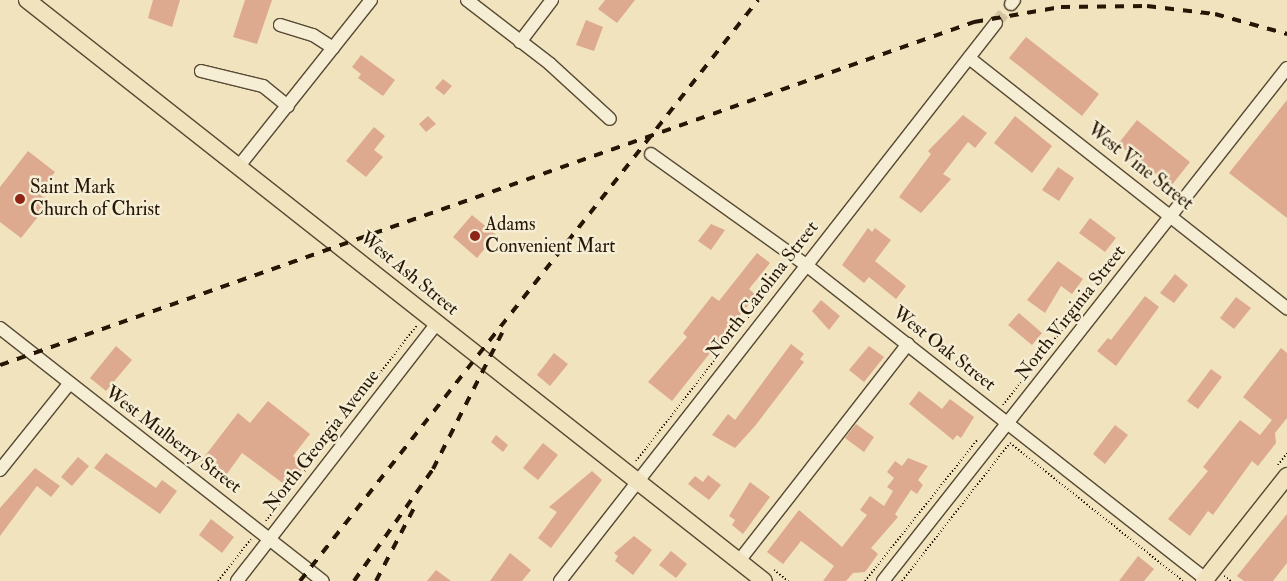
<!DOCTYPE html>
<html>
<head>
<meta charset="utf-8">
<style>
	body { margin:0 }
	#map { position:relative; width:1287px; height:581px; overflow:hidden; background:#f0e3bd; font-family:"IM FELL Double Pica",serif }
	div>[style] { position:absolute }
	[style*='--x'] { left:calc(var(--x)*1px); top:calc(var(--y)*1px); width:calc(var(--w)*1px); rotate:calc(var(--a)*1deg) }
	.building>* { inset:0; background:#deaa8f }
	.minor-tunnel>* { height:12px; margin-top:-6px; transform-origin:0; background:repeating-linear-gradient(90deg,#d2c4a1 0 12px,transparent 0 18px) }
	.path>* { height:2px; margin-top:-1px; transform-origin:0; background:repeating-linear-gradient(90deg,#261605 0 1px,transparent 0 3.5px) }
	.roads { filter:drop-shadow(1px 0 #584933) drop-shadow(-1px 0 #584933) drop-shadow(0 1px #584933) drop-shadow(0 -1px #584933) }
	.minor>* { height:12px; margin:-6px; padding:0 6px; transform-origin:6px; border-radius:6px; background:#f5edd4 }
	.major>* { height:16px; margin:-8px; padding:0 8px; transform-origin:8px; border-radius:8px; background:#f0e3bd }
	.rail>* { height:4px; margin-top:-2px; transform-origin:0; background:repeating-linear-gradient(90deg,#261605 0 9px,transparent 0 18px) }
	.dots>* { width:14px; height:14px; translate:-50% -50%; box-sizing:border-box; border:2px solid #f5edd4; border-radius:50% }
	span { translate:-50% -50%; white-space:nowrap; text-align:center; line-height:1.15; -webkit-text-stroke:5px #f5edd4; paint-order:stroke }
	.street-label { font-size:19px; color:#261605 }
	.poi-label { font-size:19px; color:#261605 }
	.left { translate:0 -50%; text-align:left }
</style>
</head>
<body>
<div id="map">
	<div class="building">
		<i style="clip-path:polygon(153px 0,180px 0,172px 27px,148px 18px)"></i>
		<i style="clip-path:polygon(245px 0,272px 0,257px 44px,233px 37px)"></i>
		<i style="clip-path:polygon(605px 0,635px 0,617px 23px,598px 9px)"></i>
		<i style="clip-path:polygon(586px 20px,603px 27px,594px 51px,576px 45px)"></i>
		<i style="clip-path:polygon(1026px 37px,1099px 94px,1082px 116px,1009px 58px)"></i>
		<i style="clip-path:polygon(361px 55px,395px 80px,383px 96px,358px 78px,361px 74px,352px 67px)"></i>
		<i style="clip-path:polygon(443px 79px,452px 86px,444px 95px,435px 88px)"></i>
		<i style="clip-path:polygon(1287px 100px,1287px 218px,1229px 173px)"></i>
		<i style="clip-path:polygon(963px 115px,987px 133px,975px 148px,968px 142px,943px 174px,951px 179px,921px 213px,899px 197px,931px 154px,928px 151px)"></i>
		<i style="clip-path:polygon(428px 116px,436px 124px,426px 132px,419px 124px)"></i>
		<i style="clip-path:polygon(1015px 116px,1052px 146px,1032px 173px,994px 143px)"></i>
		<i style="clip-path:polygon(1137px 120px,1190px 162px,1171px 186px,1118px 144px)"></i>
		<i style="clip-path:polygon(374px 127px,385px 136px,374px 150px,383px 157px,366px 177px,346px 161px)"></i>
		<i style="clip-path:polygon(28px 151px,55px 172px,38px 193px,50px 202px,21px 238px,0 222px,0 187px)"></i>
		<i style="clip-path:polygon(1058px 167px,1074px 178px,1059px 201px,1042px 190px)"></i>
		<i style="clip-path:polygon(472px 215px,496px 235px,477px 258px,453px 237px)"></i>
		<i style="clip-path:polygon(1090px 218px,1116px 238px,1105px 252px,1079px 233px)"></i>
		<i style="clip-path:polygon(711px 224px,725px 230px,711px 250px,698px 241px)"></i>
		<i style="clip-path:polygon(868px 228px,872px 232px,875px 228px,891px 240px,875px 261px,906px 286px,896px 299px,869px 277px,864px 283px,842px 265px)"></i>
		<i style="clip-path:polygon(757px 253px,770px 263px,749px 289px,756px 295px,672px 401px,648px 382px,687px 337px,683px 333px,712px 296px,719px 301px)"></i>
		<i style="clip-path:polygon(1058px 261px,1083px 279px,1072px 294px,1061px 286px,1045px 313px,1027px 300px)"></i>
		<i style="clip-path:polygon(1175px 274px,1188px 285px,1174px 303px,1160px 293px)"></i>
		<i style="clip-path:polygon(1145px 296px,1159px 307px,1116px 366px,1097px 351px,1108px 338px,1111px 340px)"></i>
		<i style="clip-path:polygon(1236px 297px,1251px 308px,1234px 329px,1220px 318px)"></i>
		<i style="clip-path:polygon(821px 300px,840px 316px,829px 330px,812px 311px)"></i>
		<i style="clip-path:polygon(1019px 313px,1042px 333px,1032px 345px,1008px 325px)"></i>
		<i style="clip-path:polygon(791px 344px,804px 354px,800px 359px,804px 362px,755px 426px,735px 448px,712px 435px,728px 414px,735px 420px)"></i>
		<i style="clip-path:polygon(116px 346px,132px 360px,106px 391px,90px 378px)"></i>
		<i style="clip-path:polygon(869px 346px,884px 357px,864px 382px,849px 370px)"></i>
		<i style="clip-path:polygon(1281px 348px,1287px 353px,1287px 418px,1275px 433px,1276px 443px,1258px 466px,1252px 461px,1213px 515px,1208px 511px,1190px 536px,1168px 519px,1208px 471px,1203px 467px,1240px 420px,1260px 435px,1272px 420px,1243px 397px)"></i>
		<i style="clip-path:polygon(554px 353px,568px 364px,550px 386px,537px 375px)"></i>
		<i style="clip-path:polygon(1211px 369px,1222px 377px,1198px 409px,1187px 401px)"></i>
		<i style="clip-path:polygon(919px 391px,942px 409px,950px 399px,974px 417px,961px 438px,957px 435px,953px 440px,909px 404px)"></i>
		<i style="clip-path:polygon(268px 401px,310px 434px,293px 456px,305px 465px,288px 487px,242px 453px,221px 482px,198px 465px,238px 413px,250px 423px)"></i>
		<i style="clip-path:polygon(856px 424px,874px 437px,864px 452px,845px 438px)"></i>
		<i style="clip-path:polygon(1115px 425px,1128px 435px,1105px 464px,1093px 454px)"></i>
		<i style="clip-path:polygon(496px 435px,508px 445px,503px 452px,491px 442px)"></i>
		<i style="clip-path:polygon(543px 443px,558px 455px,538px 480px,523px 468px)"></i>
		<i style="clip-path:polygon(106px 453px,156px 488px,162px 480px,177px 491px,160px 514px,94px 468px)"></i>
		<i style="clip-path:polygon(78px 457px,89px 466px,72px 486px,61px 477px)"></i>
		<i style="clip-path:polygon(908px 458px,928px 466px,918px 480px,923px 485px,917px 494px,911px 490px,895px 514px,898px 517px,871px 548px,878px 554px,865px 572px,853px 573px,846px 581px,823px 581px,834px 566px,801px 541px,783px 564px,767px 552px,799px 510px,842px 547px,867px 515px,860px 510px,870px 496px,884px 506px,893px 491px,887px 487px,894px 478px,887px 472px,895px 461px,902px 466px)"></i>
		<i style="clip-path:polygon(35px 468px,60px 486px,51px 497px,37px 486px,0 536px,0 508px)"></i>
		<i style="clip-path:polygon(592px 471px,602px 480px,551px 548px,538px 538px,557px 512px,549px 507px)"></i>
		<i style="clip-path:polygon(708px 475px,721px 485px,709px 500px,688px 484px,695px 476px,703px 482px)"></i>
		<i style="clip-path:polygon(750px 482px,770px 497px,743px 534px,732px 525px,735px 520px,729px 516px)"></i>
		<i style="clip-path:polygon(1287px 514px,1287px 563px,1273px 581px,1244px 581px,1237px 576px)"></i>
		<i style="clip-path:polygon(211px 519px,234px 537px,222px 553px,199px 535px)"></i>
		<i style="clip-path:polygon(634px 536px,652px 550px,633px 575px,615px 561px,618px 556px,614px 553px)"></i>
		<i style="clip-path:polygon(671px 551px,687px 564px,676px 578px,659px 565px)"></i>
		<i style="clip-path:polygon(510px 553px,531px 570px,522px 581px,490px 581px)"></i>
		<i style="clip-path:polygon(1138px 556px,1154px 569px,1144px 581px,1119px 581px)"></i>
		<i style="clip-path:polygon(436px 570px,451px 581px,427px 581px)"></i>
	</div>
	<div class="minor-tunnel">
		<i style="--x:996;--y:23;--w:24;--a:-52"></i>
	</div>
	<div class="path">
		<i style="--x:1003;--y:405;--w:110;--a:-52"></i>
		<i style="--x:636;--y:461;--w:247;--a:-52.1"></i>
		<i style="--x:1278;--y:465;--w:15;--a:-53"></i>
		<i style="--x:266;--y:521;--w:247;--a:-52.4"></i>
		<i style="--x:774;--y:570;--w:18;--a:38"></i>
		<i style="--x:1224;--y:576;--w:9;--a:36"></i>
		<i style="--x:218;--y:581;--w:53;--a:-51.8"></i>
		<i style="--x:865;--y:581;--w:181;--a:-51.5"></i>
		<i style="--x:902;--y:581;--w:175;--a:-52"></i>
		<i style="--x:1010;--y:443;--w:221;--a:38.6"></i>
	</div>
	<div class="roads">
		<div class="minor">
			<i style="--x:467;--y:0;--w:105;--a:37.6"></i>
			<i style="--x:550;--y:64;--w:81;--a:42.5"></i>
			<i style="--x:1011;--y:4;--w:5;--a:-53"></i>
			<i style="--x:280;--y:25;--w:34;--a:17"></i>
			<i style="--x:313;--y:35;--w:24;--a:33"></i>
			<i style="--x:520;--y:42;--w:53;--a:-52.7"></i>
			<i style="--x:969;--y:58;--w:405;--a:38.2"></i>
			<i style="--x:201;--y:71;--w:64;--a:13.6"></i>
			<i style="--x:263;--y:86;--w:32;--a:39"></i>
			<i style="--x:651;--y:154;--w:191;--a:35.6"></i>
			<i style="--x:806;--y:265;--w:511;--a:38.17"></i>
			<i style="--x:239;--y:166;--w:212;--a:-51.5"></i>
			<i style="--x:0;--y:328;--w:410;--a:38.1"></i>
			<i style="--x:0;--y:470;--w:110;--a:-51.3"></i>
			<i style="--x:739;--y:561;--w:275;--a:-52.1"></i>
			<i style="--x:237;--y:581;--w:326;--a:-52.2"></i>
			<i style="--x:560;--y:581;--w:708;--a:-52"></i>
			<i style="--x:883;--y:581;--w:653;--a:-51.78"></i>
		</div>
		<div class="major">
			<i style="--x:27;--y:0;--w:938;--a:38.25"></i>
			<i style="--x:1204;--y:581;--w:134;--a:-51.7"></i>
		</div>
	</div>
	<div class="rail">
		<i style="--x:0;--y:365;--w:1033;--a:-19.4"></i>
		<i style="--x:974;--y:22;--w:88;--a:-9.8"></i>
		<i style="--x:1061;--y:7;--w:86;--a:-0.7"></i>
		<i style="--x:1147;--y:6;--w:68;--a:6.7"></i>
		<i style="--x:1215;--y:14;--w:75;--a:15.5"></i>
		<i style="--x:300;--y:581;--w:740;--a:-51.75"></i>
		<i style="--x:354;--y:581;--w:137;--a:-54.8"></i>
		<i style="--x:433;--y:469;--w:153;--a:-63.1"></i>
		<i style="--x:376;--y:581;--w:82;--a:-62.5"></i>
	</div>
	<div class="dots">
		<i style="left:20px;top:199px;background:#8f2418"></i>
		<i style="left:475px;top:236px;background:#8f2418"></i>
	</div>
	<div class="street-label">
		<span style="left:1140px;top:167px;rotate:38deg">West Vine Street</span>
		<span style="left:409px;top:274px;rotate:39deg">West Ash Street</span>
		<span style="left:763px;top:290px;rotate:-52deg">North Carolina Street</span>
		<span style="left:1071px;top:313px;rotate:-52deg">North Virginia Street</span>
		<span style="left:944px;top:349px;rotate:38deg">West Oak Street</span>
		<span style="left:173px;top:440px;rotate:37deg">West Mulberry Street</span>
		<span style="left:322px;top:441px;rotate:-52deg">North Georgia Avenue</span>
	</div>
	<div class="poi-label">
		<span class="left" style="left:30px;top:199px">Saint Mark<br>Church of Christ</span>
		<span class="left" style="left:485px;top:236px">Adams<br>Convenient Mart</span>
	</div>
</div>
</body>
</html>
